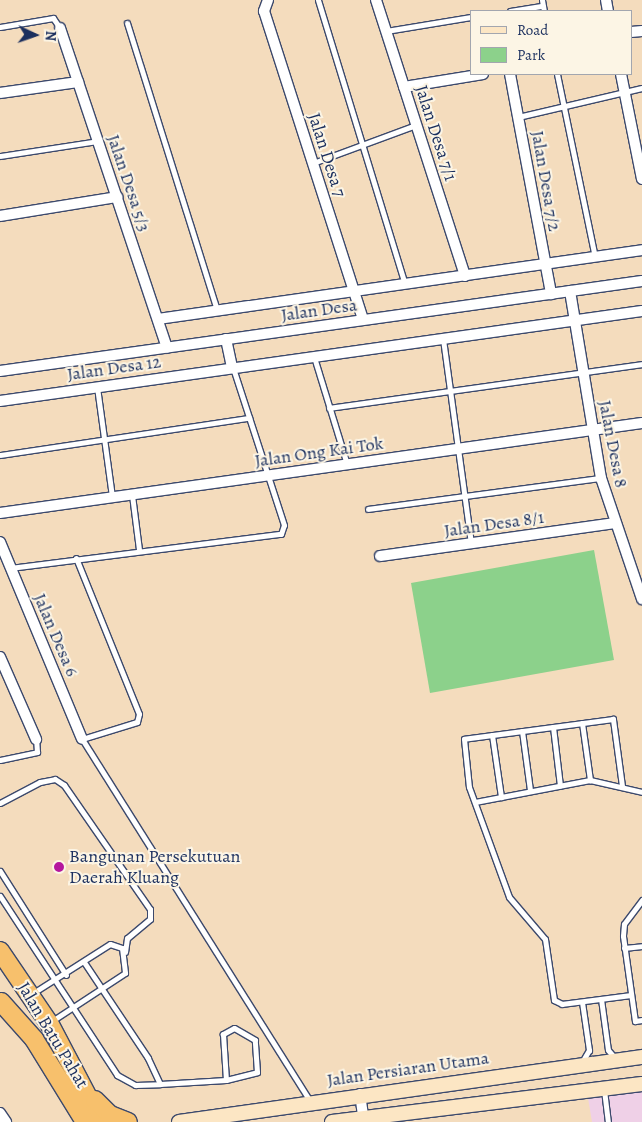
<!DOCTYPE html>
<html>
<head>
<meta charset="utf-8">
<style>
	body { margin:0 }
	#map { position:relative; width:642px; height:1122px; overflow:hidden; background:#f4dcbd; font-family:Alegreya,serif }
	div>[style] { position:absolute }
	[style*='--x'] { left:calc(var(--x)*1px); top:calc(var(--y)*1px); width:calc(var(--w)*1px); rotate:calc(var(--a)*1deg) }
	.built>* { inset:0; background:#efd0e7 }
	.green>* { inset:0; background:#8cd18b }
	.roads { filter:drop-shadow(1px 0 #3c496c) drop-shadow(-1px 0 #3c496c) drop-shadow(0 1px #3c496c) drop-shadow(0 -1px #3c496c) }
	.lane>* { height:5px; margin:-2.5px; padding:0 2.5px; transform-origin:2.5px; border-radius:2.5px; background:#fff }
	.street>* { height:10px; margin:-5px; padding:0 5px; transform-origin:5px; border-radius:5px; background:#fff }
	.secondary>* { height:14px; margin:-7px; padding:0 7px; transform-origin:7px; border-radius:7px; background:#fce6c4 }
	.highway>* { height:18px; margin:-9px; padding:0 9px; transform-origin:9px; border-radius:9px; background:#f7c06c }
	.dots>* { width:14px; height:14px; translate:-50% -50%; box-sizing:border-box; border:2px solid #fcf5e5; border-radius:50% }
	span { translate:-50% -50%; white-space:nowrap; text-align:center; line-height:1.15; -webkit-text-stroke:4px #fcf5e5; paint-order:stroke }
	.street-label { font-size:18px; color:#1b2f5e }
	.poi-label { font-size:18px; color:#1b2f5e }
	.left { translate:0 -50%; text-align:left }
	.legend { position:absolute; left:470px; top:10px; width:162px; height:65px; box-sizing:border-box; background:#fcf5e5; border:1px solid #a2a6af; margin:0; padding:6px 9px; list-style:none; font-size:15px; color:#1b2f5e }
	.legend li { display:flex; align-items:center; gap:10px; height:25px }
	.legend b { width:25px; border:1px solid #a2a6af }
	.north { position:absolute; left:10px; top:10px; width:50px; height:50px; -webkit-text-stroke:4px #fcf5e5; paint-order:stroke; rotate:93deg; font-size:14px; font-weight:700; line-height:20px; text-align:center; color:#1b2f5e }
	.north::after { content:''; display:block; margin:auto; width:18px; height:22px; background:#1b2f5e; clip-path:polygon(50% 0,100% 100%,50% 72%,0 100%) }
</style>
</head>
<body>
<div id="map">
	<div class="built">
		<i style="clip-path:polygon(642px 1090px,642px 1122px,592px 1122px,588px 1098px)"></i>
	</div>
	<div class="green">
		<i style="clip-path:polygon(594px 550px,614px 660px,430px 693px,411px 583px)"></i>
	</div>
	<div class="roads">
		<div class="lane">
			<i style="--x:318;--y:0;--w:297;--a:73"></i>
			<i style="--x:542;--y:0;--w:11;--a:80"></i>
			<i style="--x:510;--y:11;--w:33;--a:-9"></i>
			<i style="--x:127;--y:23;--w:302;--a:72.6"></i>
			<i style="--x:0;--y:27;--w:54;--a:-9.6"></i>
			<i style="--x:53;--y:18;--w:12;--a:55"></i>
			<i style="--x:386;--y:31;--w:86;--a:-9.4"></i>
			<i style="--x:557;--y:74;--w:187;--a:78.3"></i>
			<i style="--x:518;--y:117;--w:127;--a:-13.2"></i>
			<i style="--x:0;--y:156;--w:99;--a:-8.7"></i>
			<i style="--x:313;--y:163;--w:110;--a:-20.3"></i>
			<i style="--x:443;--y:339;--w:207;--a:82.2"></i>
			<i style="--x:314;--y:357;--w:112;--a:72.9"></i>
			<i style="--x:97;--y:387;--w:111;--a:82.2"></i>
			<i style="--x:329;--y:408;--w:316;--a:-8"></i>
			<i style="--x:0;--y:455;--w:252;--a:-8.5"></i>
			<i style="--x:132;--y:495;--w:55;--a:82.7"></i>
			<i style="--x:368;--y:509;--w:235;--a:-7.6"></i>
			<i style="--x:76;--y:558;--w:168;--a:68"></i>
			<i style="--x:139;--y:714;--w:8;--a:104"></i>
			<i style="--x:137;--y:722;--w:58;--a:162.8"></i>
			<i style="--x:82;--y:739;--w:428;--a:57.8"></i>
			<i style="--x:10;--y:568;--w:273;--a:-7.2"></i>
			<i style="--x:281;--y:534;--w:9;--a:-72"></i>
			<i style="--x:284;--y:525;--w:165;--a:-108"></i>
			<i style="--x:582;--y:723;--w:58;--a:82"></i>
			<i style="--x:553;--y:727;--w:59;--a:83.2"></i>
			<i style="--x:522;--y:731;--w:60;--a:82.3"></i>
			<i style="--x:492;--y:735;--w:63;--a:81.7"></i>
			<i style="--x:0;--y:760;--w:38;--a:-12"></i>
			<i style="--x:37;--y:752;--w:13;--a:-94"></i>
			<i style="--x:622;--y:786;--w:68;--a:-97.7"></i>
			<i style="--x:613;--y:719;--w:150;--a:172.4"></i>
			<i style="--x:464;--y:739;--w:48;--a:84.1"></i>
			<i style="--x:469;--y:787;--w:117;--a:70"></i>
			<i style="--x:509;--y:897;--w:55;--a:49.4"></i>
			<i style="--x:545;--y:939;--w:62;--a:81.6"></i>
			<i style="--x:554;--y:1000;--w:9;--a:27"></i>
			<i style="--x:562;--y:1004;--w:69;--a:-7.5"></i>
			<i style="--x:475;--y:802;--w:117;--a:-10.8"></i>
			<i style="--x:590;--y:780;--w:53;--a:13"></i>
			<i style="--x:0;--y:803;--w:45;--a:-27.7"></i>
			<i style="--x:40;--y:782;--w:15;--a:-11"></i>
			<i style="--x:55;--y:779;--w:11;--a:34"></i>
			<i style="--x:64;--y:785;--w:151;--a:55.3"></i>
			<i style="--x:150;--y:909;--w:10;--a:90"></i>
			<i style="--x:150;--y:919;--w:30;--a:140"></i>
			<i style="--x:127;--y:938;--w:14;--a:98"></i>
			<i style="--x:0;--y:871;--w:123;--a:57.6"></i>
			<i style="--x:0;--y:896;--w:214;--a:56.8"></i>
			<i style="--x:117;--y:1075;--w:21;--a:29"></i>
			<i style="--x:135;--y:1085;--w:25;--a:-2"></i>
			<i style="--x:160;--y:1084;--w:29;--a:-115"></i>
			<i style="--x:148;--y:1058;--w:115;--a:-123.7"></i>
			<i style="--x:642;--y:900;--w:30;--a:127"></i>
			<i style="--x:624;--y:924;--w:12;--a:95"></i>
			<i style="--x:623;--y:936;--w:86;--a:82"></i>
			<i style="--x:635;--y:1021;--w:7;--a:-8"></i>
			<i style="--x:624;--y:948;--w:18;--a:-6"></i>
			<i style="--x:33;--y:993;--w:91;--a:-32.5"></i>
			<i style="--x:110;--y:944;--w:13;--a:18"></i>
			<i style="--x:122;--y:948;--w:25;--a:83"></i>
			<i style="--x:125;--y:973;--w:87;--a:146.7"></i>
			<i style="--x:601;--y:999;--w:51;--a:82.2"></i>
			<i style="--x:608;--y:1050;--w:11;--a:49"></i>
			<i style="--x:582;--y:1002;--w:49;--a:81.7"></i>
			<i style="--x:589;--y:1050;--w:14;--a:120"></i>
			<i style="--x:160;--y:1084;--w:66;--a:-3.5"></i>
			<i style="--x:226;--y:1080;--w:32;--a:-14"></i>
			<i style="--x:257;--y:1072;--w:32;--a:-94"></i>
			<i style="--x:255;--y:1040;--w:24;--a:-150"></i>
			<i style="--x:234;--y:1028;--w:13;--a:151"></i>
			<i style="--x:223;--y:1034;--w:46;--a:86.3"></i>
			<i style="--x:604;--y:1090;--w:32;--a:83"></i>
		</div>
		<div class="street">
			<i style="--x:268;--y:0;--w:12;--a:110"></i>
			<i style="--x:264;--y:11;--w:324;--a:72.2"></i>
			<i style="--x:376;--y:0;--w:290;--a:72.1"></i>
			<i style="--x:606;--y:0;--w:11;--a:80"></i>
			<i style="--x:60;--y:28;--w:337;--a:71.5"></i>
			<i style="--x:631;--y:32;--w:11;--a:-5"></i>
			<i style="--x:510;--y:74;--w:224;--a:79.4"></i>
			<i style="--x:621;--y:74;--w:107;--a:78.7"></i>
			<i style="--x:404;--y:87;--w:80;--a:-9.3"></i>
			<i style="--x:0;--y:93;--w:79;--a:-8"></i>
			<i style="--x:0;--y:216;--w:119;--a:-9.2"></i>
			<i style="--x:570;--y:291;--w:190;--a:80.6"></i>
			<i style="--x:601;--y:478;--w:128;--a:71.3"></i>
			<i style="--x:158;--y:319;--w:489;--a:-8.1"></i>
			<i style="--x:226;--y:339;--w:30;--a:78"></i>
			<i style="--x:0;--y:371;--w:648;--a:-7.98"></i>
			<i style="--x:0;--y:401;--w:648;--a:-7.98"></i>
			<i style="--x:0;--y:513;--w:648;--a:-7.98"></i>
			<i style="--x:0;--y:542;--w:213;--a:67.4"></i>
			<i style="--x:380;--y:556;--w:236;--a:-8"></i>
			<i style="--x:0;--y:657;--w:90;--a:66.3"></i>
			<i style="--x:360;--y:1094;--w:28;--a:82"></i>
			<i style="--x:0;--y:1113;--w:11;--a:56"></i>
		</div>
		<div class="secondary">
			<i style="--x:179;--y:1122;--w:468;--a:-8"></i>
			<i style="--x:332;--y:1122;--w:312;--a:-7"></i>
		</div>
		<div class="highway">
			<i style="--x:0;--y:951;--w:87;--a:55.8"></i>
			<i style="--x:49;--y:1023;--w:112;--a:62.3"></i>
			<i style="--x:1;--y:1002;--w:50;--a:48.3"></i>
			<i style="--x:34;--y:1039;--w:97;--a:58.4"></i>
			<i style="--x:95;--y:1100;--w:21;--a:45"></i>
			<i style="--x:110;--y:1115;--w:19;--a:21"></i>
		</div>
	</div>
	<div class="dots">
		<i style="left:59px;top:867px;background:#b5179e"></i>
	</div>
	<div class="street-label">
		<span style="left:436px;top:133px;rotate:72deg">Jalan Desa 7/1</span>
		<span style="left:327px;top:155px;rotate:72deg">Jalan Desa 7</span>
		<span style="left:546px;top:181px;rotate:80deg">Jalan Desa 7/2</span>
		<span style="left:129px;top:183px;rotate:71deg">Jalan Desa 5/3</span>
		<span style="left:319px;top:310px;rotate:-8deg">Jalan Desa</span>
		<span style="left:114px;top:368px;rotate:-8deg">Jalan Desa 12</span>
		<span style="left:613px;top:444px;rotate:79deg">Jalan Desa 8</span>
		<span style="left:319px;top:452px;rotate:-8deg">Jalan Ong Kai Tok</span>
		<span style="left:494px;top:524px;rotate:-8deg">Jalan Desa 8/1</span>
		<span style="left:56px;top:635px;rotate:67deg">Jalan Desa 6</span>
		<span style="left:53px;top:1035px;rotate:59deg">Jalan Batu Pahat</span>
		<span style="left:408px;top:1069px;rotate:-8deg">Jalan Persiaran Utama</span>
	</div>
	<div class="poi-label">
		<span class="left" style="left:69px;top:867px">Bangunan Persekutuan<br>Daerah Kluang</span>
	</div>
	<ul class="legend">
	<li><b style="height:6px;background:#fce6c4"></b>Road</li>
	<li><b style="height:14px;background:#8cd18b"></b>Park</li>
	</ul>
	<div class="north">N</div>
</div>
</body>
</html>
